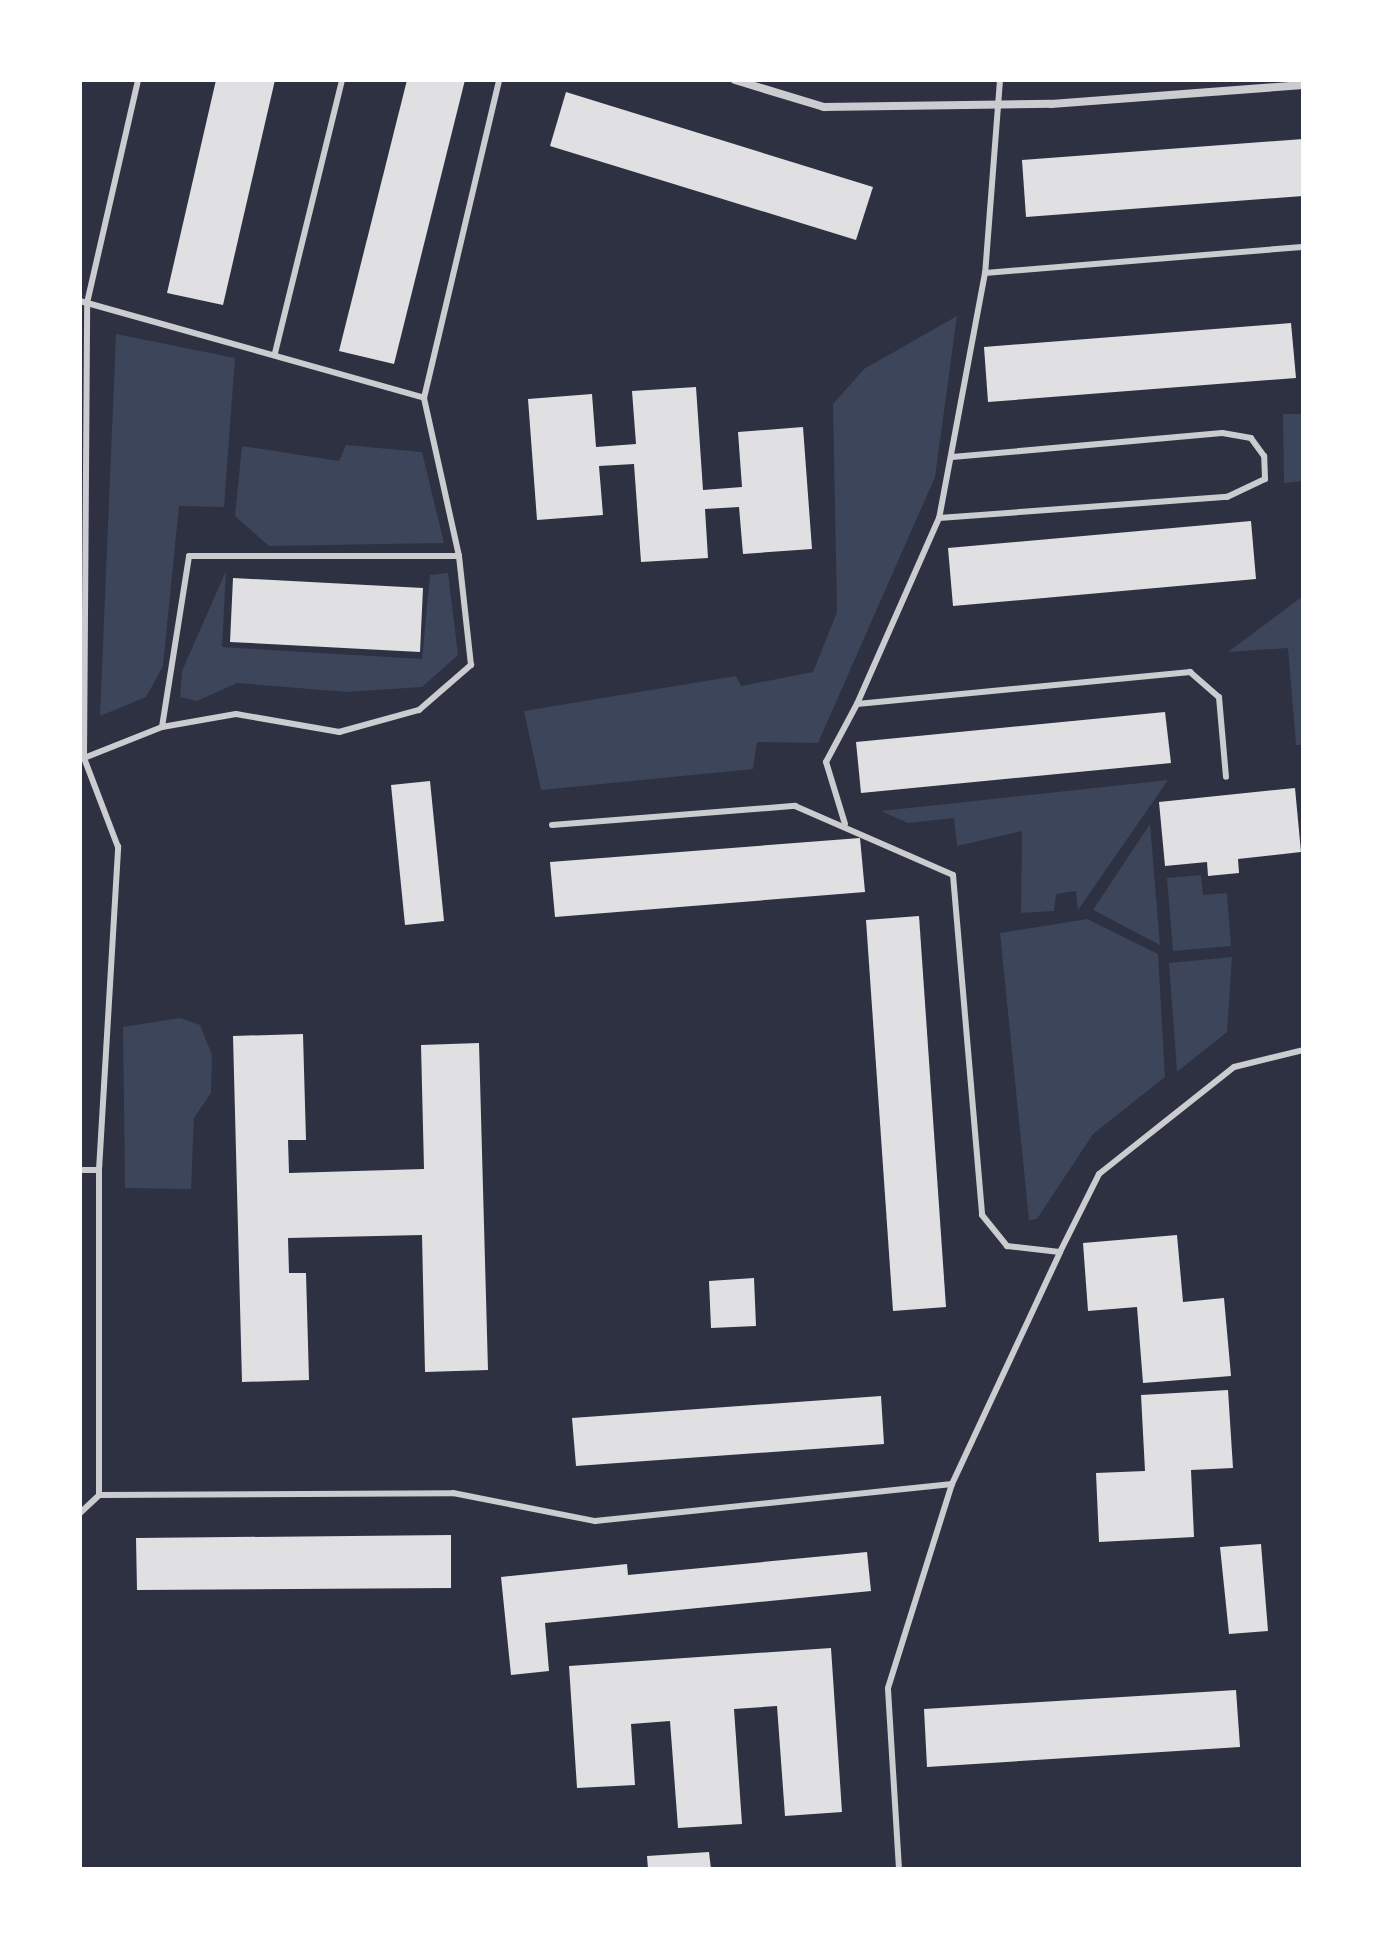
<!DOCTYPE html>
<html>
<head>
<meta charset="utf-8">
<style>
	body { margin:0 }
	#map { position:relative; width:1383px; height:1949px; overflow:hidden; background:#2d3142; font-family:"Noto Sans",sans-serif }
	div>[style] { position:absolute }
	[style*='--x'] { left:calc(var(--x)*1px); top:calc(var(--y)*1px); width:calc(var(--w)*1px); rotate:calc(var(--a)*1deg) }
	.green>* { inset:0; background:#3c4559 }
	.building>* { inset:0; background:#e0e0e3 }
	.service>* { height:6px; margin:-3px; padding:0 3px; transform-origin:3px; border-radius:3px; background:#caccd0 }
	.minor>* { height:8px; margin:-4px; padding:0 4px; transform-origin:4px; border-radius:4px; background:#caccd0 }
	span { translate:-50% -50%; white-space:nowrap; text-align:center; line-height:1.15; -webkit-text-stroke:6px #fff; paint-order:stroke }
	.frame { position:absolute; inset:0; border:82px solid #fff; pointer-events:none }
</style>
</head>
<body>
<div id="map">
	<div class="green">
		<i style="clip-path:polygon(957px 316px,935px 477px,818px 743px,757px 742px,753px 769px,541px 790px,524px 711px,736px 676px,741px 686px,813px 672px,837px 612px,833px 404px,864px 369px)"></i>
		<i style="clip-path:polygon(116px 334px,235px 358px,224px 507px,179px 506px,163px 666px,146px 697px,100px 716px)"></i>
		<i style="clip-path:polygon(1283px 414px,1303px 414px,1303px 481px,1284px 483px)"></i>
		<i style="clip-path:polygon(346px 445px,422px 452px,444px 543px,269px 546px,235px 516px,242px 446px,339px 461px)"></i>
		<i style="clip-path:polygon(226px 571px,222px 647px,422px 659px,430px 575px,448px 573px,458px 655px,422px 687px,347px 692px,237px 683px,197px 701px,180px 697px,182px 671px)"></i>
		<i style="clip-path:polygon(1303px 596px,1303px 745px,1296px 745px,1288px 648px,1228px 652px)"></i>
		<i style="clip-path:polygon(1168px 780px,1078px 910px,1076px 891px,1056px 894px,1054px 911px,1021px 913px,1022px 831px,957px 846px,954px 818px,908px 823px,881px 811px)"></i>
		<i style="clip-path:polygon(1150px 824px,1160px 945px,1093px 910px)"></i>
		<i style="clip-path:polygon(1201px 875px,1203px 895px,1227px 893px,1231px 946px,1173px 951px,1167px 878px)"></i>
		<i style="clip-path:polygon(1087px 919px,1158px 954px,1165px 1077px,1093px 1134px,1037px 1219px,1029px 1220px,1000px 933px)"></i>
		<i style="clip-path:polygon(1232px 957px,1227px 1032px,1177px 1072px,1169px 963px)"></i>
		<i style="clip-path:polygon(180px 1018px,200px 1025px,212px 1055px,211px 1093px,194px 1118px,191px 1189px,125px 1188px,123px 1027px)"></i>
	</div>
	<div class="building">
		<i style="clip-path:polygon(216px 80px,275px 80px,223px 305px,167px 293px)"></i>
		<i style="clip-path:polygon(407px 80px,465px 80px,394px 364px,339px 351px)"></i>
		<i style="clip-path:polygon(566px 92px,873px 187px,856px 240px,550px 146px)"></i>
		<i style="clip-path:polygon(1303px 139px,1303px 196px,1026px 217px,1022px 160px)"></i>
		<i style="clip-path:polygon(1291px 323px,1296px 378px,988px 402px,984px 347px)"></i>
		<i style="clip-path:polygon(696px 387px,703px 490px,742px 487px,738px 432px,803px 427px,812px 549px,743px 554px,739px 507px,705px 509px,708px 558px,641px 562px,634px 464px,599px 466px,603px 515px,537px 520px,528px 399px,592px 394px,596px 447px,636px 444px,632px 391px)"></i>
		<i style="clip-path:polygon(1251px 521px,1256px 579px,953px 606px,948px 548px)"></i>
		<i style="clip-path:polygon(233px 578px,423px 588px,420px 652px,230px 642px)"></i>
		<i style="clip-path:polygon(1165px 712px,1171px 763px,861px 793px,856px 742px)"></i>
		<i style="clip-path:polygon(430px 781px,444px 921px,405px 925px,391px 785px)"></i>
		<i style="clip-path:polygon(1295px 788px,1301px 852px,1238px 859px,1239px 873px,1208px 876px,1207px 862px,1165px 866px,1159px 802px)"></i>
		<i style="clip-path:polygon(860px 838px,865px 892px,555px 917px,550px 862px)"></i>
		<i style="clip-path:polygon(919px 916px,946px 1307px,893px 1311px,866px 920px)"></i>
		<i style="clip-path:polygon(303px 1034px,306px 1140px,288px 1140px,289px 1173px,424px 1169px,421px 1045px,479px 1043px,488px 1370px,425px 1372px,422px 1235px,288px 1238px,289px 1273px,306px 1273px,309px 1380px,242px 1382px,233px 1036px)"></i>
		<i style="clip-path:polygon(1177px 1235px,1183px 1302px,1224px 1298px,1231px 1376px,1143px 1383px,1137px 1307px,1088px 1311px,1083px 1243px)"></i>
		<i style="clip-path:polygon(754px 1278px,756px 1326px,711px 1328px,709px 1281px)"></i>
		<i style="clip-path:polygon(1228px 1390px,1233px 1468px,1191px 1470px,1194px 1537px,1099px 1542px,1096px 1473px,1145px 1471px,1141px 1395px)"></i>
		<i style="clip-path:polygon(881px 1396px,884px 1444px,576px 1466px,572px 1418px)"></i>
		<i style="clip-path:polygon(451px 1535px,451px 1588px,137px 1590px,136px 1538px)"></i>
		<i style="clip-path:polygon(1261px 1544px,1268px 1631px,1229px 1634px,1220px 1547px)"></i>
		<i style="clip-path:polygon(867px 1552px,871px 1591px,545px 1623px,549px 1671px,511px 1675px,501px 1577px,627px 1564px,628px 1575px)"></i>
		<i style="clip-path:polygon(831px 1648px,842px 1812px,785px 1816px,777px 1706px,734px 1709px,742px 1824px,678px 1828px,670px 1721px,631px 1724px,635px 1785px,577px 1788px,569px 1666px)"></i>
		<i style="clip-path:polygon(1236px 1690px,1240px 1747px,927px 1767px,924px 1709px)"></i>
		<i style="clip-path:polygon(709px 1852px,711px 1869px,648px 1869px,647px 1856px)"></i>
	</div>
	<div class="service">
		<i style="--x:1000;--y:80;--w:194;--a:94.4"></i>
		<i style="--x:985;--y:273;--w:249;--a:100.6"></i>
		<i style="--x:939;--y:518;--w:203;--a:113.8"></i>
		<i style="--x:857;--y:704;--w:335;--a:-5.5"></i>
		<i style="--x:1190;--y:672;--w:38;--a:41"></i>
		<i style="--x:1219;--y:697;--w:80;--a:85"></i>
		<i style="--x:985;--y:273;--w:318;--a:-4.7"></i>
		<i style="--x:80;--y:301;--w:357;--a:15.7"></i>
		<i style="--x:275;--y:353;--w:281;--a:-76.2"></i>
		<i style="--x:939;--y:518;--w:289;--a:-4.2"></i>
		<i style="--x:1227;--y:497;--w:42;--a:-25.3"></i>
		<i style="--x:1265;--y:479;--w:23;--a:-92"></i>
		<i style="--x:1264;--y:456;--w:22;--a:-126"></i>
		<i style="--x:1251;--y:438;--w:29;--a:-170"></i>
		<i style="--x:1222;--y:433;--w:271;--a:174.9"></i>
		<i style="--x:162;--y:727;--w:173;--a:-81"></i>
		<i style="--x:189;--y:556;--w:270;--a:0"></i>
		<i style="--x:84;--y:758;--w:84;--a:-21.7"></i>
		<i style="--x:162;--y:727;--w:75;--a:-10"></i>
		<i style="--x:236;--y:714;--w:105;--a:9.9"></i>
		<i style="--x:339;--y:732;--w:83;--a:-15.4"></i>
		<i style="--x:419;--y:710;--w:69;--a:-40.9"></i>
		<i style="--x:471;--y:665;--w:110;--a:-96.3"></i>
		<i style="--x:459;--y:556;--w:162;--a:-102.5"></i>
		<i style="--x:424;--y:398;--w:327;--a:-76.7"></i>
		<i style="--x:845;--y:824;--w:65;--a:-107"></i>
		<i style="--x:826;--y:762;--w:66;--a:-61.9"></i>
		<i style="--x:552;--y:825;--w:244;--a:-4.5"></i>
		<i style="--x:795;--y:806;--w:172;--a:23.6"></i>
		<i style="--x:953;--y:875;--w:341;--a:85.1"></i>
		<i style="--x:982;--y:1215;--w:40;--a:51"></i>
		<i style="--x:1007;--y:1246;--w:53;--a:6.5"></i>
		<i style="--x:1060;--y:1252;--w:87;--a:-63.4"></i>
		<i style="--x:1099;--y:1174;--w:172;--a:-38.4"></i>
		<i style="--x:1234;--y:1067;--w:71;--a:-13.8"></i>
		<i style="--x:80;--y:1170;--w:19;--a:0"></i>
		<i style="--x:99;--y:1495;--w:325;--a:-90"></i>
		<i style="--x:99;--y:1170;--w:324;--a:-86.6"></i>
		<i style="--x:118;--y:847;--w:95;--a:-110.9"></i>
		<i style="--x:84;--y:758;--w:455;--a:-89.6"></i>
		<i style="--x:87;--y:303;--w:229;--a:-77.1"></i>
		<i style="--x:80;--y:1513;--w:26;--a:-43"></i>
		<i style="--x:99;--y:1495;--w:354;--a:-0.3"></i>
		<i style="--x:453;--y:1493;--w:145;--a:11.2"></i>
		<i style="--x:595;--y:1521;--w:359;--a:-5.9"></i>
		<i style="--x:899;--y:1869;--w:181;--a:-93.5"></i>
		<i style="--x:888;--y:1688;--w:214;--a:-72.6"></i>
		<i style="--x:952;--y:1484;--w:256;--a:-65"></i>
	</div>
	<div class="minor">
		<i style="--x:735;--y:80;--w:93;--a:16.9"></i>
		<i style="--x:824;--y:107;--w:227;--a:-0.8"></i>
		<i style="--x:1051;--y:104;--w:253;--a:-4.3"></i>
	</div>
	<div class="frame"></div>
</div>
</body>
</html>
